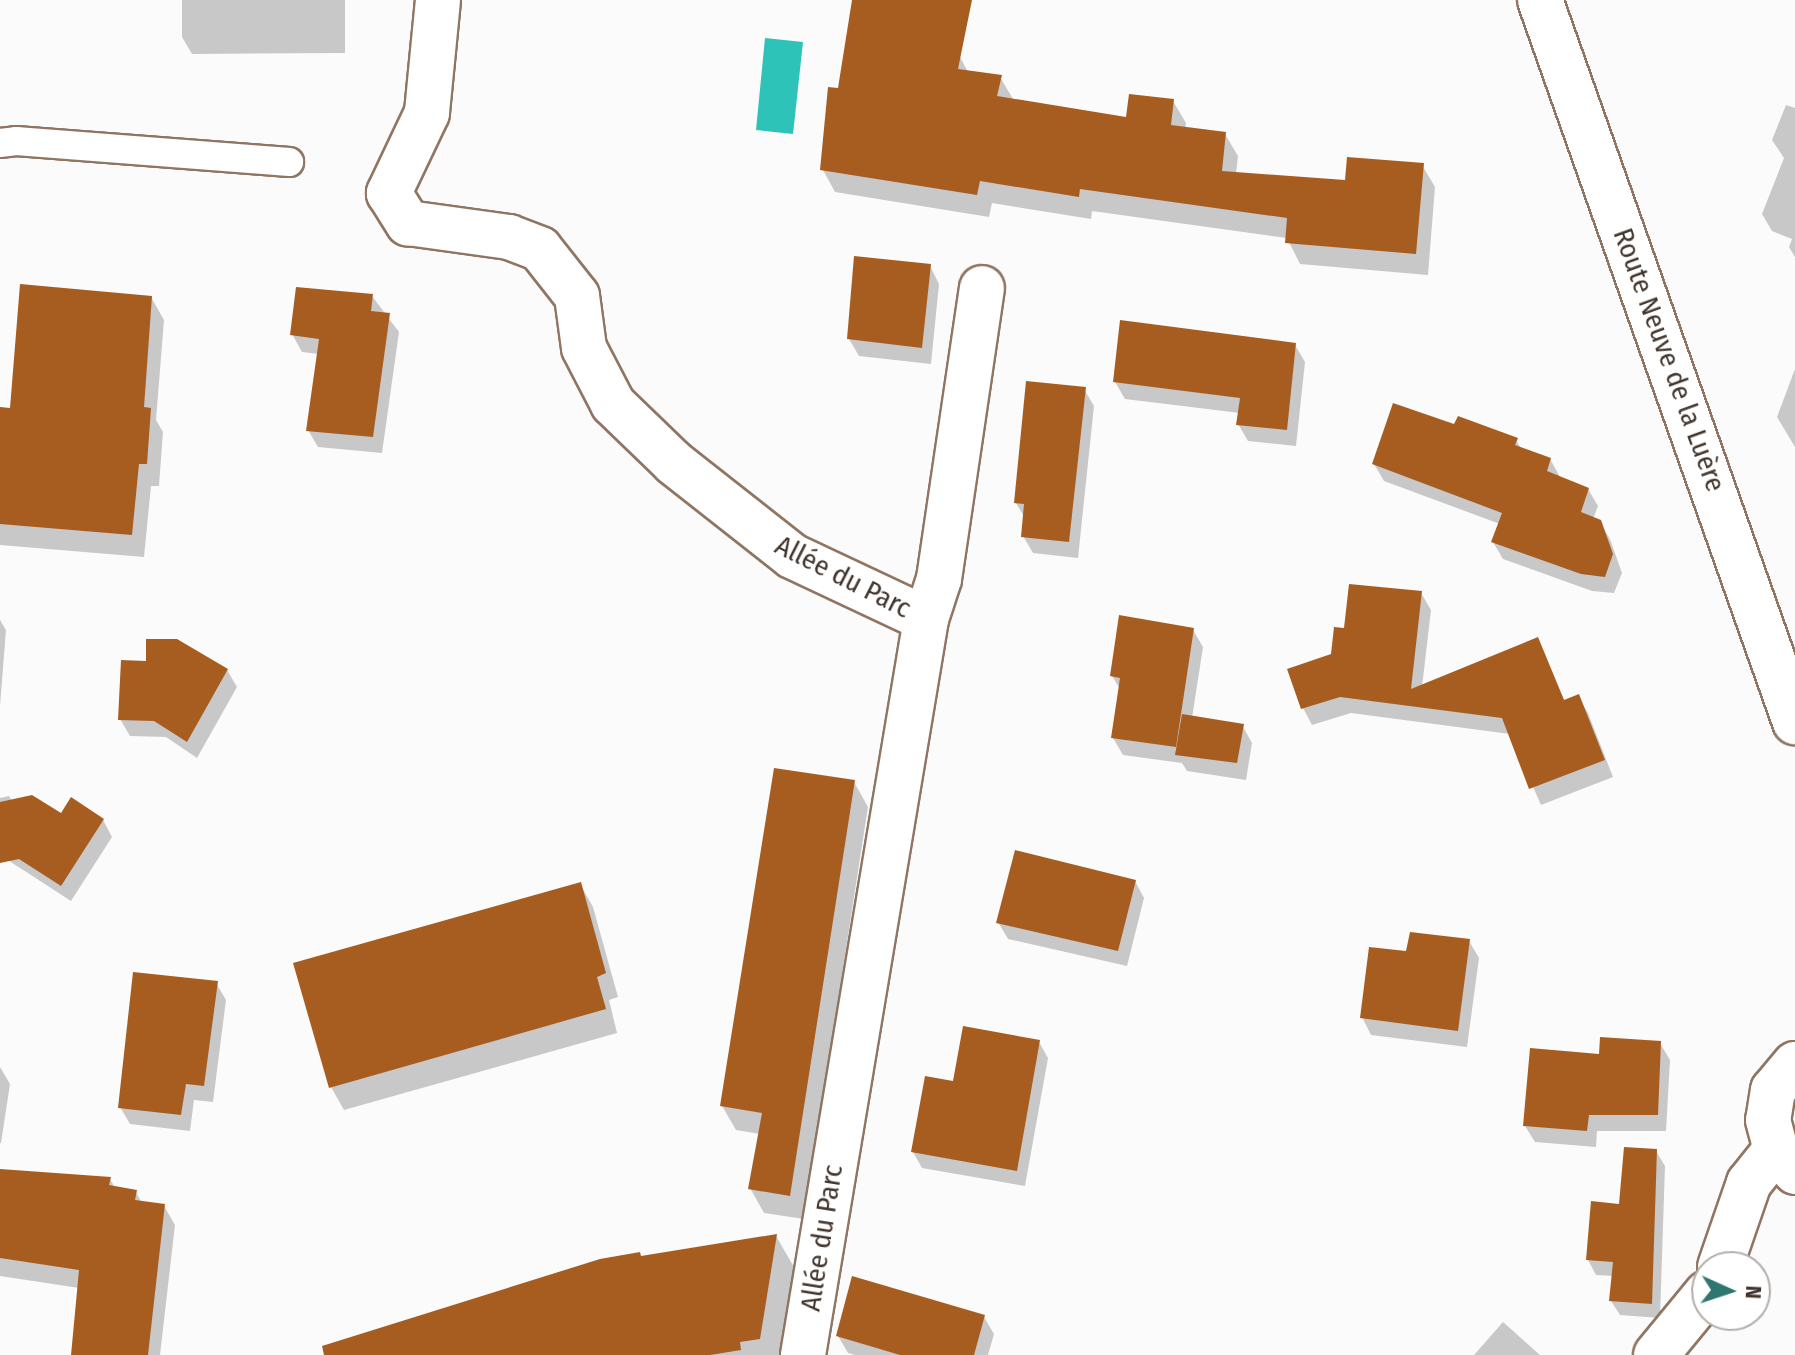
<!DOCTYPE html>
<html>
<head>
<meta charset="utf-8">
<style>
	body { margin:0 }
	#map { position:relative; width:1795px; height:1355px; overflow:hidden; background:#fbfbfb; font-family:"Fira Sans Condensed",sans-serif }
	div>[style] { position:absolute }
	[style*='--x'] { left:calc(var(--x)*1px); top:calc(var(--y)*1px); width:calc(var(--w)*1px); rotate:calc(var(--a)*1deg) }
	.water>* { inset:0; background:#2dc3b9 }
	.shadow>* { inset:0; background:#0003 }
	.building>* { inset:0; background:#a75d20 }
	.roads { filter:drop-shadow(2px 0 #907562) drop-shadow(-2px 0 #907562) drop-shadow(0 2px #907562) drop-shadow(0 -2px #907562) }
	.lane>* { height:28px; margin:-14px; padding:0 14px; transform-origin:14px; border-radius:14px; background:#fff }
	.street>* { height:44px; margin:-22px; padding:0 22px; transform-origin:22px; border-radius:22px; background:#fff }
	.secondary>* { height:44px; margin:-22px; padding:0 22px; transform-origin:22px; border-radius:22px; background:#fff }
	span { translate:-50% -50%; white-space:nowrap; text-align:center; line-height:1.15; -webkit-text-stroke:8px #fff; paint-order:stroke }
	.street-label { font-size:28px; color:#41352d }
	.north { position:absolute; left:1691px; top:1251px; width:80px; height:80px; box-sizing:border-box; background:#fff; border:2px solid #b3aeab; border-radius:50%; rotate:93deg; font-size:22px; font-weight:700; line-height:32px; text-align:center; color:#41352d }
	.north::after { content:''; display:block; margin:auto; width:28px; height:36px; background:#2e7670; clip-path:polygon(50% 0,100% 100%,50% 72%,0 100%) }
</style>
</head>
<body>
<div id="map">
	<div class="water">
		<i style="clip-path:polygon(765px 38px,803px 42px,793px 134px,756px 130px)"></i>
	</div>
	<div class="shadow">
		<i style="clip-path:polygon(182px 0,345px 0,345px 53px,192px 54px,182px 37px)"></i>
		<i style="clip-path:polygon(960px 57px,968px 72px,1000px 77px,1013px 99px,1127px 120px,1173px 101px,1186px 123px,1185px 129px,1225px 134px,1238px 156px,1236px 174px,1347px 183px,1422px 165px,1435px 187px,1428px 275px,1300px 264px,1287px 238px,1092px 211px,1091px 219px,992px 203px,989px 217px,835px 192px,823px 170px,840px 91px)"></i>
		<i style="clip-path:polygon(1786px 105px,1795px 108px,1795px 257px,1789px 247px,1792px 239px,1772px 231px,1762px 214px,1784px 158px,1772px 140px)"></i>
		<i style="clip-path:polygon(930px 266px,939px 284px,931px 364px,859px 356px,849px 339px)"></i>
		<i style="clip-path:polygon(372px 296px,399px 332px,382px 453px,318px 447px,308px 430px,319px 354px,302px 352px,292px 334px)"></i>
		<i style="clip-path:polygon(151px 297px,164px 320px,156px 420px,163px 432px,159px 486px,151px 486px,144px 557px,0 545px,0 409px,11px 410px)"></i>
		<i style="clip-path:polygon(1295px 345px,1305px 362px,1296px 446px,1248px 441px,1238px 424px,1240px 413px,1125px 399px,1115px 382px)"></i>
		<i style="clip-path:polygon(1795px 369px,1795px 447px,1777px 417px)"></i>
		<i style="clip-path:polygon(1084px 389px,1094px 406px,1078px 558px,1033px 553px,1023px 536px,1025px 518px,1016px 503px)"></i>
		<i style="clip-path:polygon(1455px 427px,1516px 440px,1522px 450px,1550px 459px,1560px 477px,1588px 489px,1598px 506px,1593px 519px,1599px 521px,1610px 539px,1622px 573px,1614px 593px,1592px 591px,1503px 559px,1493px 542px,1500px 524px,1384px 481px,1374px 464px)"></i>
		<i style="clip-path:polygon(1421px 593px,1431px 610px,1422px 687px,1537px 639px,1565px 702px,1578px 697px,1588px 713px,1613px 777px,1541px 805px,1510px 734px,1351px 713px,1312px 725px,1303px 708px,1346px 630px)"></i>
		<i style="clip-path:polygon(0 620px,6px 630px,0 706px)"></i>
		<i style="clip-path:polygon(1193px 630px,1203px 647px,1192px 718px,1242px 725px,1252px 743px,1246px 780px,1187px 771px,1182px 763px,1123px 755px,1113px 738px,1120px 689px,1112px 676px)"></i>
		<i style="clip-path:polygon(227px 670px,237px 687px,197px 758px,166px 737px,130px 736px,120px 719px)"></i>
		<i style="clip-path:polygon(854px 782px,868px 807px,804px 1219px,764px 1213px,750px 1188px,760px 1134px,736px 1130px,722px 1106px)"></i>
		<i style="clip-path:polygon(9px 796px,12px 801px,61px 816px,103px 820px,112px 837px,71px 901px,0 855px,0 798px)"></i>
		<i style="clip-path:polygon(1135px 881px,1144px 898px,1127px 966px,1008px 939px,998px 922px)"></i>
		<i style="clip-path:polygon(580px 884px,593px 907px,618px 997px,609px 1000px,617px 1033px,344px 1110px,331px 1087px)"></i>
		<i style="clip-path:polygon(1469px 941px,1479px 958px,1467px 1047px,1371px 1035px,1362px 1017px)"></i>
		<i style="clip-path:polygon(216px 983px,226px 1000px,213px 1102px,194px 1100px,190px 1131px,130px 1124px,120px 1107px)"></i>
		<i style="clip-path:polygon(1039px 1042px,1048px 1058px,1025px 1186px,922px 1168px,913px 1152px,955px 1083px)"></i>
		<i style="clip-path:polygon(1660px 1043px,1670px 1060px,1666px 1131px,1597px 1131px,1596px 1147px,1535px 1142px,1525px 1126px,1601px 1056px)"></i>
		<i style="clip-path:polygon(0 1067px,10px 1084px,1px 1143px,0 1143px)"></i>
		<i style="clip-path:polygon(1656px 1151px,1665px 1166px,1660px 1318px,1620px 1315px,1611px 1301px,1614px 1276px,1596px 1275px,1588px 1260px)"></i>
		<i style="clip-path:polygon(0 1171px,110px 1179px,115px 1188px,136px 1192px,142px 1203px,164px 1206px,175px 1225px,160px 1355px,73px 1355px,79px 1288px,0 1276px)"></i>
		<i style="clip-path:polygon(776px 1236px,794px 1267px,780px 1355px,379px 1355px,642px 1258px)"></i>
		<i style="clip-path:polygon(984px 1317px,994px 1334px,988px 1355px,855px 1355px,848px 1353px,838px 1336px)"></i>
		<i style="clip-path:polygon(1503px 1322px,1540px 1355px,1474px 1355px)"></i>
	</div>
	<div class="building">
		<i style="clip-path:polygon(852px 0,972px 0,958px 69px,1002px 75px,997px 96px,1126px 117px,1129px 94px,1174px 99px,1171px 125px,1226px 132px,1222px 171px,1345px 180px,1347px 157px,1424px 163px,1416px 254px,1285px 243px,1287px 218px,1080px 189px,1079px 197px,980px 181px,977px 195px,820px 170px,828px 87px,838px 88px)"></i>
		<i style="clip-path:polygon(854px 256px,931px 264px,922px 348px,847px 339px)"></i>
		<i style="clip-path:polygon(20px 284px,152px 296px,144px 407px,151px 408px,147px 464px,139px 464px,132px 535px,0 524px,0 407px,10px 408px)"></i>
		<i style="clip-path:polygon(296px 287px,373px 294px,371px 311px,390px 313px,373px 437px,306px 431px,319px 339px,290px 335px)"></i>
		<i style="clip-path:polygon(1120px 320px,1296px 343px,1287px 430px,1236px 425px,1240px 398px,1113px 382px)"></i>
		<i style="clip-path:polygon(1026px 381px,1086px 387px,1069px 542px,1021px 537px,1024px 504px,1014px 503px)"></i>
		<i style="clip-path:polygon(1393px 403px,1454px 424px,1458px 416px,1518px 438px,1515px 445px,1551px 458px,1547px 471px,1589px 488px,1581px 512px,1601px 520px,1613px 554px,1605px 577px,1581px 574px,1491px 542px,1502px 513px,1372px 464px)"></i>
		<i style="clip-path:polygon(1349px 584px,1422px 591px,1411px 689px,1538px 637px,1564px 700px,1579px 694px,1605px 760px,1529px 789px,1502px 718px,1340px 697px,1301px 709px,1287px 669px,1331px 654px,1334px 627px,1344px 628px)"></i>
		<i style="clip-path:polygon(1119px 615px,1194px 628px,1176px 747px,1111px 738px,1120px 678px,1110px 676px)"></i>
		<i style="clip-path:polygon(146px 639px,177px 639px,228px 669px,187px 742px,154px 721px,118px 720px,121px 660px,146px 661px)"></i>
		<i style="clip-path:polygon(1182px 714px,1244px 724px,1237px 763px,1175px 755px)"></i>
		<i style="clip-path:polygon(774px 768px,855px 780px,790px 1196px,748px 1189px,762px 1113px,720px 1106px)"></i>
		<i style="clip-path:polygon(32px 795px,61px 813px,71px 797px,104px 819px,61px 886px,19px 859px,0 863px,0 802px)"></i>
		<i style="clip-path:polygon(1015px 850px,1136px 880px,1118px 951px,996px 923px)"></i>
		<i style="clip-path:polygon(581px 882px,606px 973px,597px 977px,606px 1009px,329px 1088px,293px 963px)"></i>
		<i style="clip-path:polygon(1410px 932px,1470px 939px,1458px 1031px,1360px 1018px,1369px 947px,1406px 951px)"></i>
		<i style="clip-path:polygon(133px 972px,218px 981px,204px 1086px,186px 1084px,181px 1115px,118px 1108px)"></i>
		<i style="clip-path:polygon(963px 1026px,1040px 1040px,1017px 1171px,911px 1152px,925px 1076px,953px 1081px)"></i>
		<i style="clip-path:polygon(1600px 1037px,1661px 1041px,1658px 1115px,1589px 1115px,1587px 1131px,1523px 1126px,1530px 1048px,1599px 1054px)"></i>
		<i style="clip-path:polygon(1624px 1147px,1657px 1149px,1652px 1304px,1609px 1301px,1613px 1262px,1586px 1260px,1591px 1201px,1619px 1204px)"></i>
		<i style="clip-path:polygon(0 1169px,111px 1177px,109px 1185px,137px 1190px,135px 1200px,165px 1204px,148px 1355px,71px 1355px,79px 1270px,0 1258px)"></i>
		<i style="clip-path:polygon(777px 1234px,760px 1339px,740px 1342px,741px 1350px,710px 1355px,324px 1355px,322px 1346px,600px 1259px,640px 1252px,641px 1256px)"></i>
		<i style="clip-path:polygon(852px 1276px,985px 1315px,974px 1355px,900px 1355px,836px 1336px)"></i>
	</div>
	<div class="roads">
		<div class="lane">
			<i style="--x:0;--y:143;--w:16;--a:-7"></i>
			<i style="--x:16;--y:141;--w:274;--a:4.4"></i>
		</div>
		<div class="street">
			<i style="--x:438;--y:0;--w:114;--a:95.6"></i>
			<i style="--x:427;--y:113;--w:89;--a:115.4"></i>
			<i style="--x:389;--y:193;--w:36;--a:58"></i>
			<i style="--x:408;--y:223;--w:102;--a:7.9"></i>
			<i style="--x:509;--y:237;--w:33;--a:21"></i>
			<i style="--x:540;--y:249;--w:60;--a:51.8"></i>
			<i style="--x:577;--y:296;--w:52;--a:82.3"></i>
			<i style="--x:584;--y:348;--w:63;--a:62.6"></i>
			<i style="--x:613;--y:404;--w:85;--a:44"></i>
			<i style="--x:674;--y:463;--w:150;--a:38.2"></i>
			<i style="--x:792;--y:556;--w:148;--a:25.2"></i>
			<i style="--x:926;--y:619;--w:746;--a:99.49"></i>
			<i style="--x:926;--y:619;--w:42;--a:-72"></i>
			<i style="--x:939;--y:579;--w:294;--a:-81.6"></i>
			<i style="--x:1720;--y:1267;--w:89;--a:-71"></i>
			<i style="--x:1749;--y:1183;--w:43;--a:-51.5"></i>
			<i style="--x:1656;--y:1355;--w:80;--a:-50.6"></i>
		</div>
		<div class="secondary">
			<i style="--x:1540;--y:0;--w:766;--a:70.55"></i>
			<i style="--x:1795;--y:1064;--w:34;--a:130"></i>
			<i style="--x:1773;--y:1090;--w:30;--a:99"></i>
			<i style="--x:1768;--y:1120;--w:30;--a:75"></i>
			<i style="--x:1776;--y:1149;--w:30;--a:50"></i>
		</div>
	</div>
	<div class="street-label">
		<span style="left:1669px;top:360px;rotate:70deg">Route Neuve de la Luère</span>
		<span style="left:843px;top:577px;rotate:27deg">Allée du Parc</span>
		<span style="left:822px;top:1238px;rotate:-81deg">Allée du Parc</span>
	</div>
	<div class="north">N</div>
</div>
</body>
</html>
